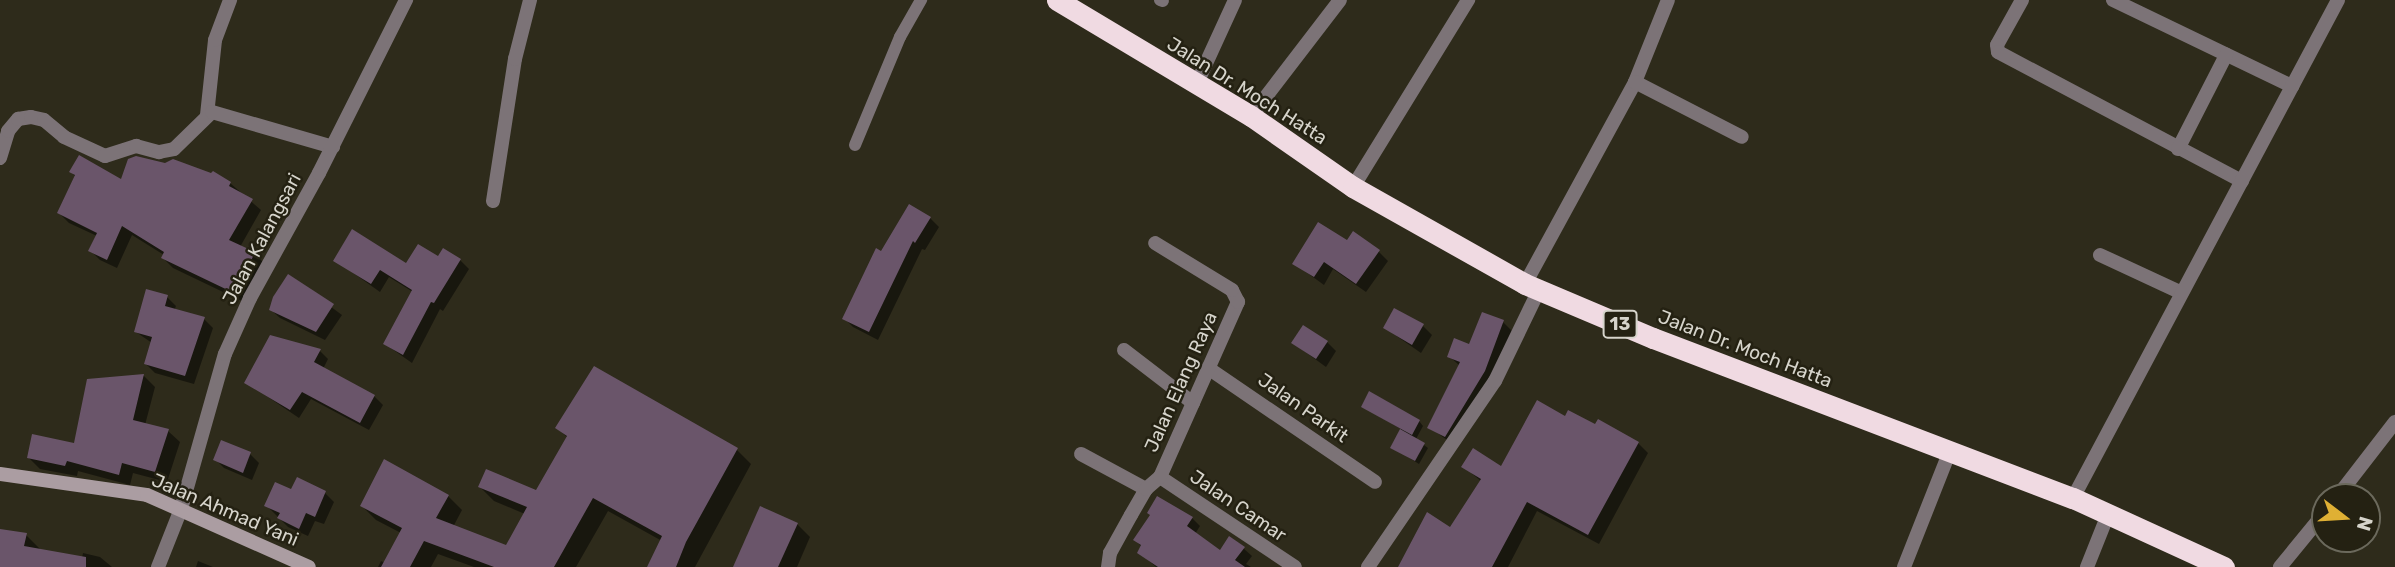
<!DOCTYPE html>
<html>
<head>
<meta charset="utf-8">
<style>
	body { margin:0 }
	#map { position:relative; width:2395px; height:567px; overflow:hidden; background:#2e2b1b; font-family:Rubik,sans-serif }
	div>[style] { position:absolute }
	[style*='--x'] { left:calc(var(--x)*1px); top:calc(var(--y)*1px); width:calc(var(--w)*1px); rotate:calc(var(--a)*1deg) }
	.shadow>* { inset:0; background:#0007 }
	.building>* { inset:0; background:#6a556a }
	.lane>* { height:12px; margin:-6px; padding:0 6px; transform-origin:6px; border-radius:6px; background:#7c7377 }
	.street>* { height:14px; margin:-7px; padding:0 7px; transform-origin:7px; border-radius:7px; background:#7c7377 }
	.secondary>* { height:14px; margin:-7px; padding:0 7px; transform-origin:7px; border-radius:7px; background:#ab9da2 }
	.highway>* { height:21px; margin:-10.5px; padding:0 10.5px; transform-origin:10.5px; border-radius:10.5px; background:#f0dae2 }
	span { translate:-50% -50%; white-space:nowrap; text-align:center; line-height:1.15; -webkit-text-stroke:5px #242112; paint-order:stroke }
	.shield-label span { padding:2px 5px; background:#242112; border:2px solid; border-radius:5px; -webkit-text-stroke-width:0 }
	.shield-label { font-size:18px; color:#d6d4cb; font-weight:700 }
	.street-label { font-size:19px; color:#d6d4cb }
	.north { position:absolute; left:2311px; top:483px; width:70px; height:70px; box-sizing:border-box; background:#242112; border:2px solid #6b695c; border-radius:50%; rotate:107deg; font-size:19px; font-weight:700; line-height:28px; text-align:center; color:#d6d4cb }
	.north::after { content:''; display:block; margin:auto; width:24px; height:32px; background:#dfb034; clip-path:polygon(50% 0,100% 100%,50% 72%,0 100%) }
</style>
</head>
<body>
<div id="map">
	<div class="shadow">
		<i style="clip-path:polygon(71px 172px,122px 181px,230px 183px,261px 210px,240px 247px,254px 253px,264px 263px,246px 303px,173px 268px,163px 258px,164px 255px,132px 235px,117px 268px,100px 260px,90px 250px,97px 236px,69px 223px,59px 213px,76px 177px)"></i>
		<i style="clip-path:polygon(930px 218px,939px 227px,925px 250px,922px 249px,878px 340px,853px 327px,844px 318px)"></i>
		<i style="clip-path:polygon(1347px 243px,1379px 252px,1388px 261px,1366px 292px,1333px 269px,1324px 285px,1295px 264px)"></i>
		<i style="clip-path:polygon(439px 259px,460px 260px,469px 269px,443px 311px,440px 309px,412px 363px,385px 344px,413px 292px,389px 277px,380px 292px,335px 260px,407px 265px)"></i>
		<i style="clip-path:polygon(289px 276px,342px 315px,325px 340px,280px 318px,270px 309px)"></i>
		<i style="clip-path:polygon(167px 297px,176px 306px,174px 311px,204px 319px,213px 328px,194px 384px,155px 373px,146px 364px,152px 343px,136px 332px)"></i>
		<i style="clip-path:polygon(1503px 322px,1512px 331px,1493px 381px,1454px 445px,1429px 427px,1460px 366px,1449px 356px,1470px 346px)"></i>
		<i style="clip-path:polygon(1423px 326px,1432px 335px,1421px 353px,1385px 328px)"></i>
		<i style="clip-path:polygon(1327px 342px,1336px 351px,1326px 367px,1293px 343px)"></i>
		<i style="clip-path:polygon(320px 351px,328px 359px,323px 369px,374px 396px,383px 405px,369px 430px,311px 399px,299px 418px,246px 382px)"></i>
		<i style="clip-path:polygon(595px 369px,737px 450px,751px 464px,695px 567px,649px 567px,662px 541px,608px 511px,576px 567px,474px 567px,438px 554px,431px 567px,378px 567px,381px 561px,385px 563px,401px 533px,376px 520px,362px 506px,448px 496px,462px 510px,453px 527px,506px 548px,525px 514px,494px 501px,480px 487px,537px 493px,568px 438px,557px 428px)"></i>
		<i style="clip-path:polygon(144px 376px,155px 387px,145px 425px,168px 431px,180px 442px,167px 482px,133px 473px,130px 485px,78px 471px,77px 476px,40px 469px,29px 458px,75px 445px,88px 380px)"></i>
		<i style="clip-path:polygon(1363px 407px,1419px 421px,1423px 426px,1416px 439px,1428px 448px,1419px 464px,1392px 447px,1401px 429px)"></i>
		<i style="clip-path:polygon(1566px 418px,1638px 443px,1648px 453px,1599px 544px,1537px 511px,1508px 567px,1400px 567px,1451px 530px,1482px 482px,1463px 466px,1502px 468px)"></i>
		<i style="clip-path:polygon(250px 454px,259px 463px,252px 480px,224px 468px,215px 459px)"></i>
		<i style="clip-path:polygon(297px 479px,325px 493px,334px 502px,324px 524px,315px 521px,308px 536px,288px 527px,266px 505px,292px 492px)"></i>
		<i style="clip-path:polygon(1192px 518px,1200px 526px,1195px 534px,1221px 552px,1243px 548px,1252px 556px,1246px 564px,1251px 567px,1156px 567px,1139px 552px,1142px 547px,1135px 540px)"></i>
		<i style="clip-path:polygon(797px 524px,810px 537px,797px 567px,734px 567px)"></i>
		<i style="clip-path:polygon(26px 535px,42px 551px,82px 558px,83px 553px,100px 557px,112px 567px,0 567px,0 544px)"></i>
		<i style="clip-path:polygon(198px 561px,213px 567px,196px 567px)"></i>
	</div>
	<div class="building">
		<i style="clip-path:polygon(79px 155px,121px 179px,128px 159px,136px 156px,165px 163px,173px 159px,211px 173px,213px 171px,231px 182px,229px 186px,253px 199px,229px 240px,255px 252px,236px 294px,161px 258px,164px 252px,122px 226px,107px 260px,88px 251px,97px 233px,57px 213px,75px 175px,69px 172px)"></i>
		<i style="clip-path:polygon(909px 204px,931px 217px,915px 243px,913px 241px,869px 332px,842px 319px,876px 248px,881px 251px)"></i>
		<i style="clip-path:polygon(1318px 222px,1347px 240px,1353px 231px,1380px 250px,1356px 284px,1324px 262px,1314px 277px,1292px 264px)"></i>
		<i style="clip-path:polygon(352px 229px,406px 263px,418px 244px,438px 256px,443px 248px,461px 259px,434px 303px,431px 302px,403px 355px,383px 344px,412px 290px,380px 270px,371px 284px,333px 261px)"></i>
		<i style="clip-path:polygon(288px 274px,334px 304px,316px 332px,269px 310px,273px 297px)"></i>
		<i style="clip-path:polygon(146px 289px,168px 295px,165px 306px,205px 317px,185px 376px,144px 364px,152px 337px,134px 332px)"></i>
		<i style="clip-path:polygon(1394px 308px,1424px 324px,1412px 345px,1383px 328px)"></i>
		<i style="clip-path:polygon(1482px 312px,1504px 320px,1485px 371px,1445px 437px,1427px 428px,1460px 362px,1447px 357px,1454px 338px,1469px 344px)"></i>
		<i style="clip-path:polygon(1303px 325px,1328px 341px,1316px 359px,1291px 343px)"></i>
		<i style="clip-path:polygon(270px 335px,321px 349px,314px 362px,375px 395px,360px 423px,302px 392px,290px 410px,244px 383px)"></i>
		<i style="clip-path:polygon(594px 366px,738px 448px,686px 542px,676px 567px,647px 567px,662px 536px,593px 498px,554px 567px,494px 567px,424px 541px,410px 567px,381px 567px,402px 528px,360px 506px,384px 459px,449px 495px,436px 518px,506px 545px,527px 507px,478px 487px,486px 469px,536px 490px,567px 436px,555px 428px)"></i>
		<i style="clip-path:polygon(144px 374px,133px 420px,169px 429px,155px 472px,122px 463px,119px 475px,67px 461px,65px 466px,27px 458px,32px 434px,74px 443px,87px 379px)"></i>
		<i style="clip-path:polygon(1369px 391px,1420px 420px,1412px 435px,1361px 407px)"></i>
		<i style="clip-path:polygon(1537px 400px,1565px 416px,1568px 410px,1595px 424px,1598px 419px,1639px 442px,1588px 535px,1527px 502px,1492px 567px,1398px 567px,1427px 512px,1450px 527px,1481px 479px,1461px 467px,1473px 448px,1501px 466px)"></i>
		<i style="clip-path:polygon(1400px 429px,1425px 443px,1415px 461px,1390px 448px)"></i>
		<i style="clip-path:polygon(221px 440px,251px 452px,243px 473px,213px 460px)"></i>
		<i style="clip-path:polygon(297px 477px,326px 491px,315px 517px,306px 513px,299px 529px,277px 518px,280px 513px,264px 506px,275px 482px,291px 489px)"></i>
		<i style="clip-path:polygon(1157px 496px,1193px 517px,1187px 526px,1220px 550px,1229px 536px,1245px 547px,1235px 560px,1245px 567px,1158px 567px,1137px 553px,1141px 545px,1133px 540px,1150px 515px,1147px 513px)"></i>
		<i style="clip-path:polygon(760px 506px,798px 523px,778px 567px,733px 567px)"></i>
		<i style="clip-path:polygon(0 529px,27px 533px,24px 546px,86px 557px,86px 567px,0 567px)"></i>
	</div>
	<div class="lane">
		<i style="--x:1160;--y:0;--w:3;--a:18"></i>
		<i style="--x:855;--y:145;--w:117;--a:-67.4"></i>
		<i style="--x:900;--y:37;--w:43;--a:-60.4"></i>
	</div>
	<div class="street">
		<i style="--x:2022;--y:0;--w:51;--a:119.1"></i>
		<i style="--x:1997;--y:45;--w:7;--a:82"></i>
		<i style="--x:1998;--y:52;--w:276;--a:27.9"></i>
		<i style="--x:2113;--y:0;--w:199;--a:25.7"></i>
		<i style="--x:1635;--y:82;--w:88;--a:-68.1"></i>
		<i style="--x:1197;--y:83;--w:91;--a:-65.4"></i>
		<i style="--x:207;--y:115;--w:75;--a:-83.9"></i>
		<i style="--x:215;--y:40;--w:43;--a:-69.4"></i>
		<i style="--x:1251;--y:116;--w:146;--a:-52.5"></i>
		<i style="--x:2178;--y:149;--w:106;--a:-62.9"></i>
		<i style="--x:0;--y:158;--w:28;--a:-73"></i>
		<i style="--x:8;--y:131;--w:16;--a:-50"></i>
		<i style="--x:18;--y:119;--w:13;--a:-9"></i>
		<i style="--x:31;--y:117;--w:13;--a:13"></i>
		<i style="--x:44;--y:120;--w:26;--a:40"></i>
		<i style="--x:64;--y:137;--w:45;--a:24.9"></i>
		<i style="--x:105;--y:156;--w:33;--a:-18"></i>
		<i style="--x:136;--y:146;--w:24;--a:15"></i>
		<i style="--x:159;--y:152;--w:15;--a:-11"></i>
		<i style="--x:174;--y:149;--w:53;--a:-44.2"></i>
		<i style="--x:212;--y:112;--w:126;--a:16.1"></i>
		<i style="--x:1353;--y:187;--w:220;--a:-58.4"></i>
		<i style="--x:493;--y:201;--w:144;--a:-81.2"></i>
		<i style="--x:515;--y:59;--w:61;--a:-75.7"></i>
		<i style="--x:2100;--y:255;--w:90;--a:24.9"></i>
		<i style="--x:1525;--y:284;--w:230;--a:-61.4"></i>
		<i style="--x:1635;--y:82;--w:120;--a:27.2"></i>
		<i style="--x:1124;--y:350;--w:87;--a:37.5"></i>
		<i style="--x:1208;--y:368;--w:202;--a:34.3"></i>
		<i style="--x:1081;--y:454;--w:74;--a:28.3"></i>
		<i style="--x:1160;--y:477;--w:162;--a:33.7"></i>
		<i style="--x:2337;--y:497;--w:95;--a:-52.3"></i>
		<i style="--x:2073;--y:498;--w:564;--a:-61.98"></i>
		<i style="--x:158;--y:567;--w:62;--a:-68.4"></i>
		<i style="--x:181;--y:509;--w:161;--a:-74.2"></i>
		<i style="--x:225;--y:354;--w:61;--a:-65.9"></i>
		<i style="--x:250;--y:298;--w:143;--a:-61.1"></i>
		<i style="--x:319;--y:173;--w:194;--a:-63.3"></i>
		<i style="--x:1108;--y:567;--w:14;--a:-82"></i>
		<i style="--x:1110;--y:553;--w:43;--a:-61.1"></i>
		<i style="--x:1131;--y:515;--w:30;--a:-60"></i>
		<i style="--x:1146;--y:489;--w:18;--a:-41"></i>
		<i style="--x:1160;--y:477;--w:192;--a:-66"></i>
		<i style="--x:1238;--y:302;--w:13;--a:-117"></i>
		<i style="--x:1232;--y:290;--w:90;--a:-148.6"></i>
		<i style="--x:1368;--y:567;--w:225;--a:-55.7"></i>
		<i style="--x:1495;--y:381;--w:101;--a:-64.2"></i>
		<i style="--x:1904;--y:567;--w:125;--a:-68.4"></i>
		<i style="--x:2087;--y:567;--w:59;--a:-68.2"></i>
		<i style="--x:2280;--y:567;--w:71;--a:-50.7"></i>
	</div>
	<div class="secondary">
		<i style="--x:0;--y:474;--w:148;--a:8.1"></i>
		<i style="--x:147;--y:495;--w:177;--a:24"></i>
	</div>
	<div class="highway">
		<i style="--x:1057;--y:0;--w:226;--a:30.9"></i>
		<i style="--x:1251;--y:116;--w:124;--a:34.8"></i>
		<i style="--x:1353;--y:187;--w:197;--a:29.4"></i>
		<i style="--x:1525;--y:284;--w:139;--a:22.9"></i>
		<i style="--x:1653;--y:338;--w:449;--a:20.9"></i>
		<i style="--x:2073;--y:498;--w:166;--a:24.6"></i>
	</div>
	<div class="shield-label">
		<span style="left:1620px;top:324px">13</span>
	</div>
	<div class="street-label">
		<span style="left:1247px;top:91px;rotate:32deg">Jalan Dr. Moch Hatta</span>
		<span style="left:262px;top:239px;rotate:-62deg">Jalan Kalangsari</span>
		<span style="left:1745px;top:349px;rotate:21deg">Jalan Dr. Moch Hatta</span>
		<span style="left:1181px;top:382px;rotate:-66deg">Jalan Elang Raya</span>
		<span style="left:1303px;top:408px;rotate:35deg">Jalan Parkit</span>
		<span style="left:1238px;top:506px;rotate:34deg">Jalan Camar</span>
		<span style="left:225px;top:510px;rotate:23deg">Jalan Ahmad Yani</span>
	</div>
	<div class="north">N</div>
</div>
</body>
</html>
